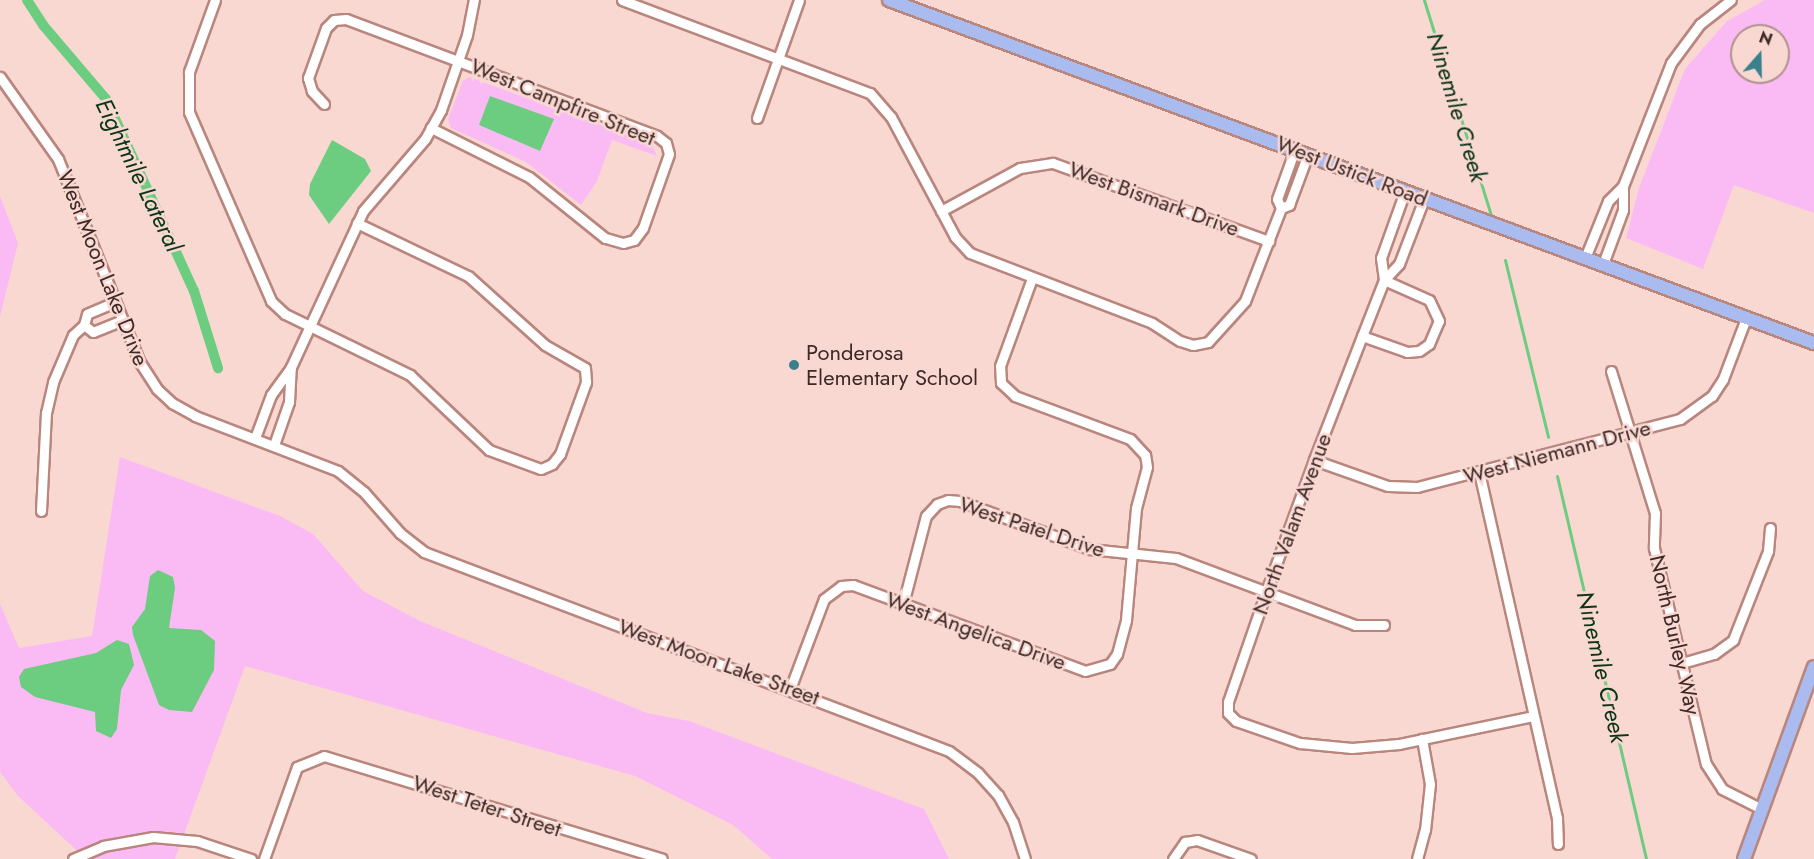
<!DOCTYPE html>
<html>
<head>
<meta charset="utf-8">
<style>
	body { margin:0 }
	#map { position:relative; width:1814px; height:859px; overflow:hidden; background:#f9d8d2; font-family:Jost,sans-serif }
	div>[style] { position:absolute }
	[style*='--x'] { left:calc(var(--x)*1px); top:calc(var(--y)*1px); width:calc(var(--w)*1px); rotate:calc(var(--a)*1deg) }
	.green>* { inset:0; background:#fabbf5 }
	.water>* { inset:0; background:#6ccc80 }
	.stream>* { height:3px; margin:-1.5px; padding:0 1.5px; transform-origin:1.5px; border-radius:1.5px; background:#6ccc80 }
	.canal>* { height:10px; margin:-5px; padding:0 5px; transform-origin:5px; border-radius:5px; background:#6ccc80 }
	.roads { filter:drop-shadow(2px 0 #b9867e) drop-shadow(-2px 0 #b9867e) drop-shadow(0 2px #b9867e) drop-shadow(0 -2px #b9867e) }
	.minor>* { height:9px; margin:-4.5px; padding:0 4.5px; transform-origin:4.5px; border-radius:4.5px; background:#fff }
	.major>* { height:12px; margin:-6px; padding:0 6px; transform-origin:6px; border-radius:6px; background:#aabbf0 }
	.dots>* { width:16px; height:16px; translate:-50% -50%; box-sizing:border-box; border:3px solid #f9d8d2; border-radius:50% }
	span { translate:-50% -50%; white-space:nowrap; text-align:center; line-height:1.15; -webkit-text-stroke:5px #f9d8d2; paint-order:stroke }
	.street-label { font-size:22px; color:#3d2925 }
	.poi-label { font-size:22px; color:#3d2925 }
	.left { translate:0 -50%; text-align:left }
	.water-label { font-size:24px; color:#0b3417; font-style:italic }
	.north { position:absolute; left:1730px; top:24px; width:60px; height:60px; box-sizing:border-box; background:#f9d8d2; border:2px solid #ae928d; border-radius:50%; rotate:20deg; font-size:16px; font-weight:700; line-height:24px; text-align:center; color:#3d2925 }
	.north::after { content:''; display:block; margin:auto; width:21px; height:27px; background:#3b818c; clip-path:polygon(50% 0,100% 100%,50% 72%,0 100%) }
</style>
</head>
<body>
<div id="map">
	<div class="green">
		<i style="clip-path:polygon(evenodd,1765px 0,1814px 0,1814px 213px,1734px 185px,1703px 269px,1626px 238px,1639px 188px,1685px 69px,1727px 21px,1765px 0,1742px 36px,1778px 36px,1778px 72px,1742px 72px,1742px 36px)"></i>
		<i style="clip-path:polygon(469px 77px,651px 144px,657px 156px,612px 140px,597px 181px,581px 205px,526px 162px,451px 128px,448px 119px,463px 81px)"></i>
		<i style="clip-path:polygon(0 196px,18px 243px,0 317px)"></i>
		<i style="clip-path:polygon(120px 457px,280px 516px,313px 534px,363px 591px,420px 621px,647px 713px,689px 721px,924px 809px,949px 859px,772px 859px,733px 825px,635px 776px,245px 666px,175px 859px,86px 859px,18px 796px,0 772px,0 604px,19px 648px,92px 636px)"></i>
	</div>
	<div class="water">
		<i style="clip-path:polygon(490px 96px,554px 119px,540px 151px,479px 125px)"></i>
		<i style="clip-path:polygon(332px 140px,365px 159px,371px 171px,329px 224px,309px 195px,310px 184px)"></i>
		<i style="clip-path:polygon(158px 570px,173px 577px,175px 588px,169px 628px,201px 630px,215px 641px,214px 670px,192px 712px,169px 710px,159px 705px,133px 635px,132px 627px,145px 609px,150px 576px)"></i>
		<i style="clip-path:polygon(117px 640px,129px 644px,134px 665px,121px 690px,117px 729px,111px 738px,96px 731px,95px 712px,35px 697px,21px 687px,19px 677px,24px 669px,96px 653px)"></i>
	</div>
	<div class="stream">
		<i style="--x:1424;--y:0;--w:225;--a:72.7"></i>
		<i style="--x:1505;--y:260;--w:182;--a:76.3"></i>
		<i style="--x:1557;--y:476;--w:393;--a:76.9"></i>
	</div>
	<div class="canal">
		<i style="--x:27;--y:0;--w:30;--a:57"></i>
		<i style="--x:43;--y:25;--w:97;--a:49.6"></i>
		<i style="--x:106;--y:99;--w:211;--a:65.4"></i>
		<i style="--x:194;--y:291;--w:81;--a:72.7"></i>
	</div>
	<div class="roads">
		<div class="minor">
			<i style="--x:215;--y:0;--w:77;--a:109.9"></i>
			<i style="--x:189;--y:72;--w:40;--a:90"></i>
			<i style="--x:189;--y:112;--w:206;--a:66.5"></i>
			<i style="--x:271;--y:301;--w:19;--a:43"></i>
			<i style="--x:285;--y:314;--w:139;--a:26"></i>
			<i style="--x:410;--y:375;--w:109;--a:43.5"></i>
			<i style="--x:489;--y:450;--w:55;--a:20.1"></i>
			<i style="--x:541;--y:469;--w:12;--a:-24"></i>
			<i style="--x:552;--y:464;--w:13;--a:-51"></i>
			<i style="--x:560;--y:454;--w:77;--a:-70.1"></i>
			<i style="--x:586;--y:382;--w:14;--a:-94"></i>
			<i style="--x:585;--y:368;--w:46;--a:-150.1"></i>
			<i style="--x:545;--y:345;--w:103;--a:-138.1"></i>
			<i style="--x:468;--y:276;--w:123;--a:-154.5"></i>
			<i style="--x:622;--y:0;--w:265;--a:20.6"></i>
			<i style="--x:870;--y:93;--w:32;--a:49"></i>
			<i style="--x:891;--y:117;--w:136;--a:61.9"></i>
			<i style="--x:955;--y:237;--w:22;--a:47"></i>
			<i style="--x:970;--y:253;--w:195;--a:21"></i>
			<i style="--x:1152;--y:323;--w:33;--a:33"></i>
			<i style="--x:1180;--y:341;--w:14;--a:17"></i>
			<i style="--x:1193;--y:345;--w:15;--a:-11"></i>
			<i style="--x:1208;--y:342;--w:55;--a:-47.9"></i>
			<i style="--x:1245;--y:301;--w:100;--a:-68.8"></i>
			<i style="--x:0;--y:77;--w:100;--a:54.7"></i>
			<i style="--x:58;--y:159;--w:218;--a:68.1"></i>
			<i style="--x:139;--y:361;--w:33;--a:57"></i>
			<i style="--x:157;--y:389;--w:21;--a:43"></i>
			<i style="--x:172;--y:403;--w:26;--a:29"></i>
			<i style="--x:195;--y:416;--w:153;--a:21"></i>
			<i style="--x:338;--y:471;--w:33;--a:39"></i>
			<i style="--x:364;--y:492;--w:55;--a:48.7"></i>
			<i style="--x:400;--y:533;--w:31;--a:38"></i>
			<i style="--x:424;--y:552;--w:561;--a:20.76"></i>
			<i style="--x:949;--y:751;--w:36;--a:37"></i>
			<i style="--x:978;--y:773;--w:30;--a:48"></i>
			<i style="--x:998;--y:795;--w:31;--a:61"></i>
			<i style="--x:1013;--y:822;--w:39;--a:72"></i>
			<i style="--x:324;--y:104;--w:18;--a:-133"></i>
			<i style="--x:312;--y:91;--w:14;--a:-107"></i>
			<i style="--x:308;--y:78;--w:53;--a:-70.2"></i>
			<i style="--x:326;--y:28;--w:11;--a:-45"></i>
			<i style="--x:334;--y:20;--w:12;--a:-5"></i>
			<i style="--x:346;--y:19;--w:332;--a:20.6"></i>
			<i style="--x:657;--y:136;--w:11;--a:38"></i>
			<i style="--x:666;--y:143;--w:11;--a:75"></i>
			<i style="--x:669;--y:154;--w:78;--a:109.4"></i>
			<i style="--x:643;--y:228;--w:15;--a:127"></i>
			<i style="--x:634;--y:240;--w:11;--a:165"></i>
			<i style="--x:623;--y:243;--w:19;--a:-164"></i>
			<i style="--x:605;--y:238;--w:97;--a:-141.2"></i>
			<i style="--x:529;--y:177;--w:110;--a:-153.4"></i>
			<i style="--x:757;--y:118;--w:125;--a:-70.4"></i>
			<i style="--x:1295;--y:149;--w:53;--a:109.8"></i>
			<i style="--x:1277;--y:199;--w:10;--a:66"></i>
			<i style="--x:1281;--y:208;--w:9;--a:-21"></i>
			<i style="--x:1289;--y:205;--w:54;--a:-69.6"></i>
			<i style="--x:1623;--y:186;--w:132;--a:-68.7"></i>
			<i style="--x:1671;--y:63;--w:49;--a:-53.4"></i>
			<i style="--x:1700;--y:24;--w:39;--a:-38"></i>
			<i style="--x:1405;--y:191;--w:71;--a:109.7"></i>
			<i style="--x:1381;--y:258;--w:22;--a:82"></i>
			<i style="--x:1384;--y:280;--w:22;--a:-47"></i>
			<i style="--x:1399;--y:264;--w:70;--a:-69"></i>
			<i style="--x:941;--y:211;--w:90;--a:-28.6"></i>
			<i style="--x:1020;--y:168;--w:33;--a:-9"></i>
			<i style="--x:1053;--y:163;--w:230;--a:19.9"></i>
			<i style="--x:1585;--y:258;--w:61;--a:-68"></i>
			<i style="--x:1608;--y:201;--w:21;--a:-45"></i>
			<i style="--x:1623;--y:186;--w:24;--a:90"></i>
			<i style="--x:1623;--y:210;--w:58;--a:110.3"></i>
			<i style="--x:115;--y:302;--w:30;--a:157"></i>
			<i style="--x:87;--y:314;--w:11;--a:105"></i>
			<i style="--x:84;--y:325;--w:11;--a:38"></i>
			<i style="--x:93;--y:332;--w:32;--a:-22"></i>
			<i style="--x:1362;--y:336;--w:48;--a:19.6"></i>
			<i style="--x:1407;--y:352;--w:12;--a:-5"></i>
			<i style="--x:1419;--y:351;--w:12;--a:-35"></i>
			<i style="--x:1429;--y:344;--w:25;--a:-67"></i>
			<i style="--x:1439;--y:321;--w:23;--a:-115"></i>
			<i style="--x:1429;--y:300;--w:49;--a:-156"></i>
			<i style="--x:1384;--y:280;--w:60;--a:111.4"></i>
			<i style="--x:1362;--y:336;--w:133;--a:111.2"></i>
			<i style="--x:1314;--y:460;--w:140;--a:110"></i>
			<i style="--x:1266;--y:592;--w:116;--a:109.1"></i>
			<i style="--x:1228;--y:702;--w:11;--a:90"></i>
			<i style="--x:1228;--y:713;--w:11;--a:45"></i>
			<i style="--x:1236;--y:721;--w:68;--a:19"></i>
			<i style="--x:1300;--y:743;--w:52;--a:5.5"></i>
			<i style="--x:1352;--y:748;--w:47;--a:-4.9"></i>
			<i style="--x:1399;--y:744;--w:137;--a:-11.8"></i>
			<i style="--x:1611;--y:371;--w:149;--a:72.8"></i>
			<i style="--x:1655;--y:513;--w:35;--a:92"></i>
			<i style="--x:1654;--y:548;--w:222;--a:76.5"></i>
			<i style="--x:1706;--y:764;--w:30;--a:57"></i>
			<i style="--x:1722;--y:789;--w:45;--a:26.6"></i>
			<i style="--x:255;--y:438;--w:46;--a:-69.6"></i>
			<i style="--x:271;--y:395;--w:34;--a:-54"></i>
			<i style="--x:291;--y:367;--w:172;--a:-65.2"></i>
			<i style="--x:363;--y:211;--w:95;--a:-49.3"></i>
			<i style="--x:425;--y:139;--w:33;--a:-61"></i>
			<i style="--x:441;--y:110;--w:79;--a:-70.9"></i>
			<i style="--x:467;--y:35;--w:36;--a:-79"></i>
			<i style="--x:274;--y:445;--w:46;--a:-70.8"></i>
			<i style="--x:289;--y:402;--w:35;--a:-87"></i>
			<i style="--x:1314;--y:460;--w:78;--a:19.4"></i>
			<i style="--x:1388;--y:486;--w:29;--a:2"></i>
			<i style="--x:1417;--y:487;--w:272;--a:-14.5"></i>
			<i style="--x:1680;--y:419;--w:39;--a:-36"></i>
			<i style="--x:1712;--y:396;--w:20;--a:-57"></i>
			<i style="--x:1723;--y:379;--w:65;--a:-69.3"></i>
			<i style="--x:1479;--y:472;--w:355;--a:77.3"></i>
			<i style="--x:1557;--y:818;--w:26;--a:88"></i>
			<i style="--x:41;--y:511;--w:98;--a:-87.1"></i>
			<i style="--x:46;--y:413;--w:32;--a:-77"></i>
			<i style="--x:53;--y:382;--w:51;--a:-66.9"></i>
			<i style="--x:73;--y:335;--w:15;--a:-42"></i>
			<i style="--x:903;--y:604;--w:91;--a:-75.4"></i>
			<i style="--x:926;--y:516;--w:16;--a:-47"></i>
			<i style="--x:937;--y:504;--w:12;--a:-20"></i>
			<i style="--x:948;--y:500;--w:12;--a:5"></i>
			<i style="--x:960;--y:501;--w:139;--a:20.3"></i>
			<i style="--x:1090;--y:549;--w:86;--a:6"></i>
			<i style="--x:1176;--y:558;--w:191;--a:20.5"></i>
			<i style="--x:1355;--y:625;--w:29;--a:0"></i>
			<i style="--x:1682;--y:663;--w:33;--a:-16"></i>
			<i style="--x:1714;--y:654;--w:24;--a:-36"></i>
			<i style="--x:1733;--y:640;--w:96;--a:-68.5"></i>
			<i style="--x:1768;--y:551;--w:23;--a:-85"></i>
			<i style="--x:790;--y:689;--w:96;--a:-69.3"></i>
			<i style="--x:824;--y:599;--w:21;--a:-37"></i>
			<i style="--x:841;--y:586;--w:12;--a:-5"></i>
			<i style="--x:853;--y:585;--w:247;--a:20.3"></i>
			<i style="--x:1085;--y:671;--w:26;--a:-16"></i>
			<i style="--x:1110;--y:664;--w:12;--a:-55"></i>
			<i style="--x:1117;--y:654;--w:35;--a:-75"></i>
			<i style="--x:1126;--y:620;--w:112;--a:-84.9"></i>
			<i style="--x:1136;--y:508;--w:42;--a:-75"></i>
			<i style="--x:1147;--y:467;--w:12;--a:-99"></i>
			<i style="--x:1145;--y:455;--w:22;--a:-133"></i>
			<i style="--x:1130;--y:439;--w:123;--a:-159.5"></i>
			<i style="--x:1015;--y:396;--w:19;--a:-137"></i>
			<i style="--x:1001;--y:383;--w:17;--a:-93"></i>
			<i style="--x:1000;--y:366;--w:94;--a:-70"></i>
			<i style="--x:73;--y:859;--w:33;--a:-23"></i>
			<i style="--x:103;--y:846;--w:51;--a:-10.2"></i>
			<i style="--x:153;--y:837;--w:44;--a:5.2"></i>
			<i style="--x:197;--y:841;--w:57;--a:18.4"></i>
			<i style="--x:264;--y:859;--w:98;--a:-70.3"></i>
			<i style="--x:297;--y:767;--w:29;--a:-22"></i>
			<i style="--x:324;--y:756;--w:353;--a:16.9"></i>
			<i style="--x:1173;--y:859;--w:21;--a:-55"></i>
			<i style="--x:1185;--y:842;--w:12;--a:-9"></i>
			<i style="--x:1197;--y:840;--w:57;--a:19.4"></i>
			<i style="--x:1417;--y:859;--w:30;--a:-75"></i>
			<i style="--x:1425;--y:830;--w:46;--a:-83.8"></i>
			<i style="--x:1430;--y:784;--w:46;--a:-100.1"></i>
		</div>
		<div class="major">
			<i style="--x:889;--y:0;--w:987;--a:20.35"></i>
			<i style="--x:1744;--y:859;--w:204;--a:-70"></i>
		</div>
	</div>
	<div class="dots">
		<i style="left:794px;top:365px;background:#3b818c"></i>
	</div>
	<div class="street-label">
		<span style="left:563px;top:102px;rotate:22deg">West Campfire Street</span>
		<span style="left:1352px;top:171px;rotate:21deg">West Ustick Road</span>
		<span style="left:1154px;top:199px;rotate:20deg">West Bismark Drive</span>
		<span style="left:103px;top:268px;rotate:68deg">West Moon Lake Drive</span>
		<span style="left:1557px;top:452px;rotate:-15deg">West Niemann Drive</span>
		<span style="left:1292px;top:524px;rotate:-70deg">North Valam Avenue</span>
		<span style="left:1032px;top:527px;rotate:18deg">West Patel Drive</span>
		<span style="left:976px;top:631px;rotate:20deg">West Angelica Drive</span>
		<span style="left:1675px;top:635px;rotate:77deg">North Burley Way</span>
		<span style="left:719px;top:662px;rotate:20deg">West Moon Lake Street</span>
		<span style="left:487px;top:806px;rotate:18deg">West Teter Street</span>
	</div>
	<div class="poi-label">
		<span class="left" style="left:806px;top:365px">Ponderosa<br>Elementary School</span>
	</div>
	<div class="water-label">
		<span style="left:1457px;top:107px;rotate:73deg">Ninemile Creek</span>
		<span style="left:139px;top:175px;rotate:64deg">Eightmile Lateral</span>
		<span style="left:1602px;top:667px;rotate:77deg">Ninemile Creek</span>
	</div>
	<div class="north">N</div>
</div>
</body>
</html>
